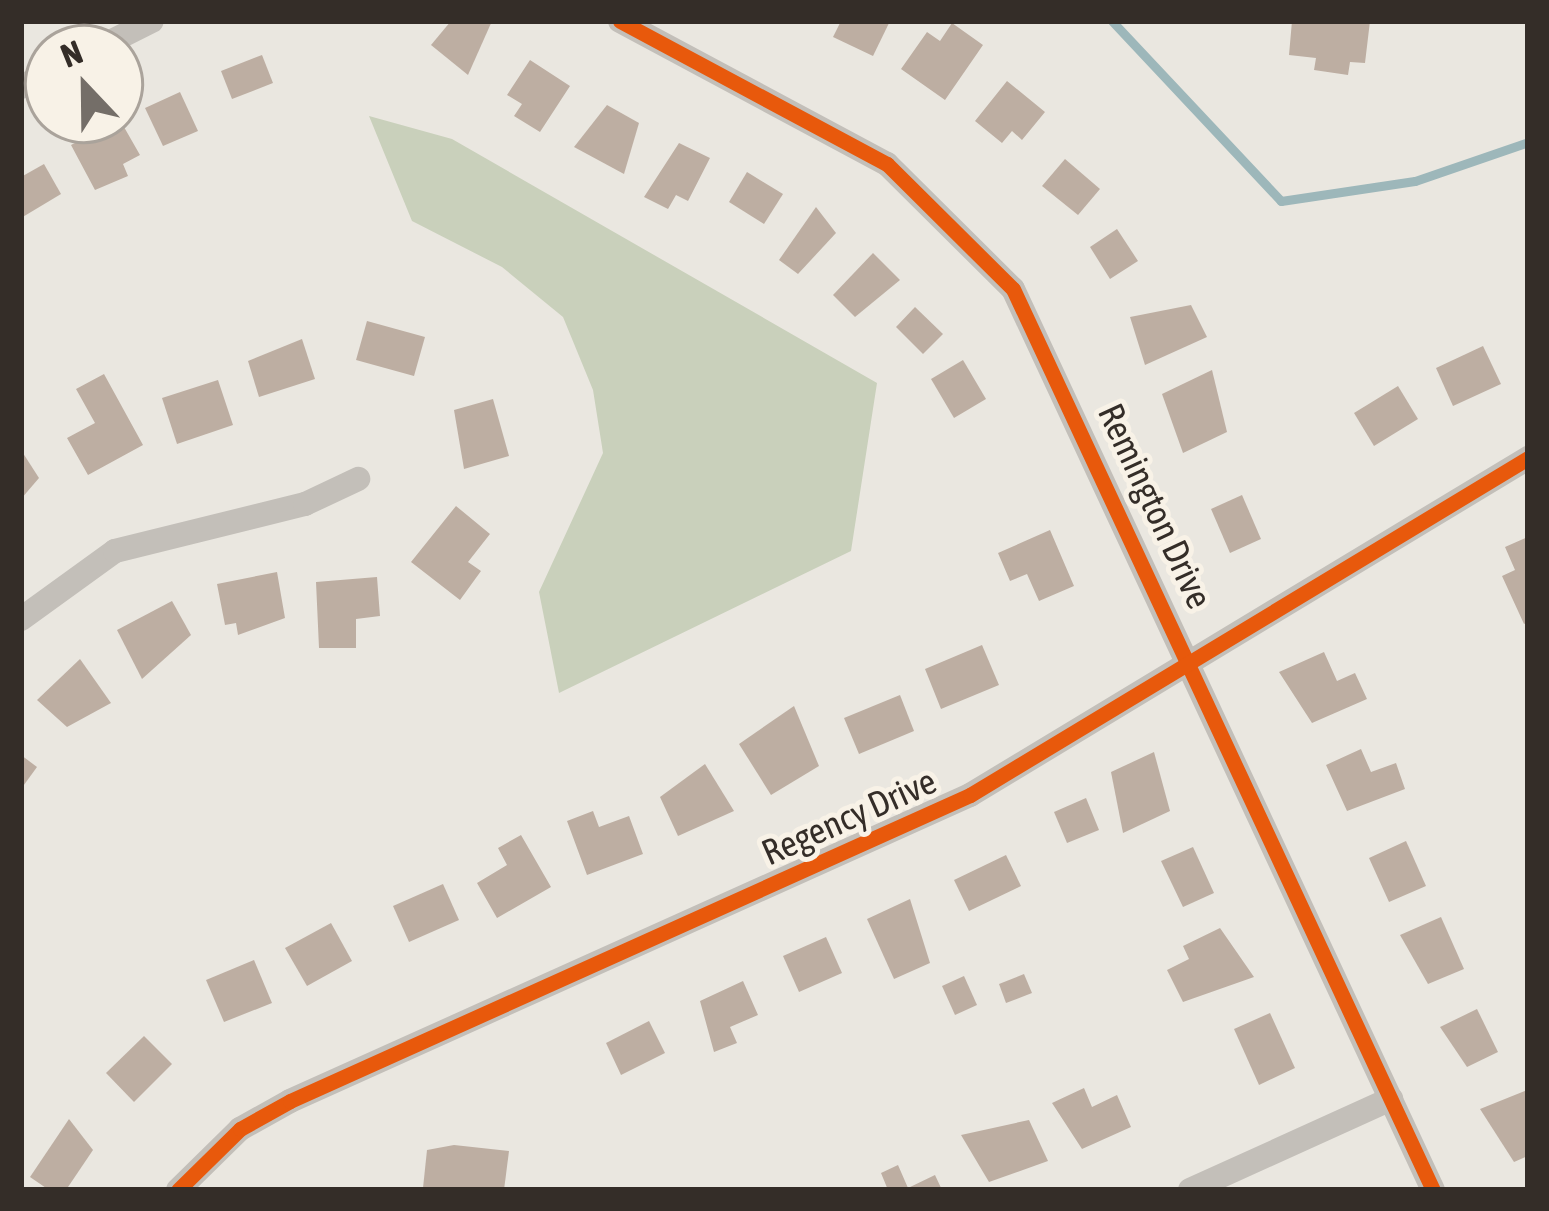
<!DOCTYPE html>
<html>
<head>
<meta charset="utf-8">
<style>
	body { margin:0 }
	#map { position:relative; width:1549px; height:1211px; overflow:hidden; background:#eae7e0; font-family:"Asap Condensed",sans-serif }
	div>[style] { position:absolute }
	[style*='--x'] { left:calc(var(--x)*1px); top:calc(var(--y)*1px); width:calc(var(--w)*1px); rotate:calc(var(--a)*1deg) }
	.green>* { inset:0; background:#c9d0bb }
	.stream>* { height:9px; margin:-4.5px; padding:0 4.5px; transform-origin:4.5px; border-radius:4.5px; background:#9db7ba }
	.building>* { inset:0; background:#bdaea2 }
	.street>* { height:24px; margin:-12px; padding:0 12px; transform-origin:12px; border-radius:12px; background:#c3bfb9 }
	.cycleway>* { height:15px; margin:-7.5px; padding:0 7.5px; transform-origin:7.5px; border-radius:7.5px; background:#e8590c }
	span { translate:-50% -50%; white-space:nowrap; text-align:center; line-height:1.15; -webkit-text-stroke:10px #f8f2e7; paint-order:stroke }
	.street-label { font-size:36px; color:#342d28 }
	.frame { position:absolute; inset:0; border:24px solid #342d28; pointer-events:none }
	.north { position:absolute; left:24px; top:24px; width:120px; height:120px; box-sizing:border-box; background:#f8f2e7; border:3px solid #aaa39b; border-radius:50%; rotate:338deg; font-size:33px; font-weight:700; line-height:48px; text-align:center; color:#342d28 }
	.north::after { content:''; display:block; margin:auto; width:42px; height:54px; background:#746e68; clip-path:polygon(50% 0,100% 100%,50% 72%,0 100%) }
</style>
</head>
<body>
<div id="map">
	<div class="green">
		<i style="clip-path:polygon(369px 116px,452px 139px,877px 383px,851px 551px,559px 693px,539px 592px,603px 453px,593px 390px,563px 317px,502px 267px,412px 221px)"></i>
	</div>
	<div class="stream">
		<i style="--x:1112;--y:21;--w:247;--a:46.8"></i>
		<i style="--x:1281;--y:201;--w:135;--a:-8.5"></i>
		<i style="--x:1415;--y:181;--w:120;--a:-19"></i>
	</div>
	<div class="building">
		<i style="clip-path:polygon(451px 21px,492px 21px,468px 75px,431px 45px)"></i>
		<i style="clip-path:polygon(841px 21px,890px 21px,873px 56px,833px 37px)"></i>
		<i style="clip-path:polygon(1292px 21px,1370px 21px,1365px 63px,1350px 62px,1348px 75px,1314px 70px,1316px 58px,1289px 55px)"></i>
		<i style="clip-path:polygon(952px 23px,983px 45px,945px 100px,901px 69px,927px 32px,940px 41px)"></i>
		<i style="clip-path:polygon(262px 55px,273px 83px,232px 99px,221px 71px)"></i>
		<i style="clip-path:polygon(530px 60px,570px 86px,540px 132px,514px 116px,522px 104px,507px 95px)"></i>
		<i style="clip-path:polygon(1007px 81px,1045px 112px,1022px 140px,1012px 131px,1002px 143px,975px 121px)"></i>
		<i style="clip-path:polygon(180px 92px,198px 131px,163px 146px,145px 108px)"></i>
		<i style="clip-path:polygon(607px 105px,639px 123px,624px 174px,574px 147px)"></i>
		<i style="clip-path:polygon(120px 120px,140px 155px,123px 164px,128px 176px,95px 190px,71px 145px)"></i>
		<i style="clip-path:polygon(679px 143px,710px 158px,688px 201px,676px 195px,668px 209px,644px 197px)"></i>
		<i style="clip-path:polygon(1065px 159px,1100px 189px,1078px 215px,1042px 186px)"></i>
		<i style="clip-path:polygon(44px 164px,61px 194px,21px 218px,21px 177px)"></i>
		<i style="clip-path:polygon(747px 172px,783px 194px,764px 224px,729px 202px)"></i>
		<i style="clip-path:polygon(816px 207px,836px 233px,798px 274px,779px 260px)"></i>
		<i style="clip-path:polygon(1117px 229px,1138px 261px,1110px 279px,1090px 247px)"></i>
		<i style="clip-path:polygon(873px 253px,900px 280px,855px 317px,833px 295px)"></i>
		<i style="clip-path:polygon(1191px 305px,1207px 337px,1145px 365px,1130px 317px)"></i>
		<i style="clip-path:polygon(915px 307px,943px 334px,923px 354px,896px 327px)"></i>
		<i style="clip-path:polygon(367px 321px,425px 337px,414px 376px,356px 360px)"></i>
		<i style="clip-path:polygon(302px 339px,315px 379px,259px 397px,248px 361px)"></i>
		<i style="clip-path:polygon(1483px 346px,1501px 384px,1453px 406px,1436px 368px)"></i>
		<i style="clip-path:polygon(963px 360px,986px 399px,954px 418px,931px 379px)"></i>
		<i style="clip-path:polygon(1212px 370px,1227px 432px,1183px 453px,1162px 394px)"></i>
		<i style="clip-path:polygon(104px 374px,143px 445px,88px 475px,67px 438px,95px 423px,76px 389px)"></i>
		<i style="clip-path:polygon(218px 380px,233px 425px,177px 444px,162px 398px)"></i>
		<i style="clip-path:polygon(1398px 386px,1418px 419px,1374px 446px,1354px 413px)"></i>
		<i style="clip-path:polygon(493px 399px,509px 456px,464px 469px,454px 410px)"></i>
		<i style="clip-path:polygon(21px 450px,39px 478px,21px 499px)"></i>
		<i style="clip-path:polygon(1242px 495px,1261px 539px,1230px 553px,1211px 509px)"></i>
		<i style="clip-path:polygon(456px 506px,490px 534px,468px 562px,481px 571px,460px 600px,411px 562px)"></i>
		<i style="clip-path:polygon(1050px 530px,1074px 586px,1039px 601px,1027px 574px,1010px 581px,998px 553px)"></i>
		<i style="clip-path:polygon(1528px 537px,1528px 622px,1524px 624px,1502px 576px,1515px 570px,1505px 547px)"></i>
		<i style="clip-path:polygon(277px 572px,285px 618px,238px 635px,236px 623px,225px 625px,217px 584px)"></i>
		<i style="clip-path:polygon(377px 577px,380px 616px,356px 619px,356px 648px,319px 648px,316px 582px)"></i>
		<i style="clip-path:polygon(172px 601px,191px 635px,142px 679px,117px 630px)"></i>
		<i style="clip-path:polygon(982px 645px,999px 685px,941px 709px,925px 669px)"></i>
		<i style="clip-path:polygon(1324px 652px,1337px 681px,1355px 673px,1367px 699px,1312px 723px,1279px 672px)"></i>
		<i style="clip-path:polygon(80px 659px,111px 703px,67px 727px,37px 700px)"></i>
		<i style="clip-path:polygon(900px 695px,914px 731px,859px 754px,844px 718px)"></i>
		<i style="clip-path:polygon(794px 706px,819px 766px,771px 795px,739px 744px)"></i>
		<i style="clip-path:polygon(1361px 749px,1371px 772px,1396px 763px,1405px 789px,1347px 811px,1326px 765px)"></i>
		<i style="clip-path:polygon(1154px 752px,1170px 811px,1123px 833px,1111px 772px)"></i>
		<i style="clip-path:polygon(21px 755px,37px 767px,21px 789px)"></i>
		<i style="clip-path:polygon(705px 764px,734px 811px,678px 836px,660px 797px)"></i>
		<i style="clip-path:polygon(1086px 798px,1099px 830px,1067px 843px,1054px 812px)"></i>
		<i style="clip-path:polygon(593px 811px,599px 827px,629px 816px,643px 854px,587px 875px,567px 821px)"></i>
		<i style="clip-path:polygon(521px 835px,551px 887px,497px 918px,477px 883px,507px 865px,498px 848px)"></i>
		<i style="clip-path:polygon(1406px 841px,1426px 886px,1389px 902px,1369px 858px)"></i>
		<i style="clip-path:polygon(1193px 847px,1214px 893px,1183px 907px,1161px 861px)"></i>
		<i style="clip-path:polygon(1006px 855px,1021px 886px,969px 911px,954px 880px)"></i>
		<i style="clip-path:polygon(443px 884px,459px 920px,409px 942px,393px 906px)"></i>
		<i style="clip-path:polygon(910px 899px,930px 963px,894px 979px,867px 919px)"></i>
		<i style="clip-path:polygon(1441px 917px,1464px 969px,1428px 984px,1400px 935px)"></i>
		<i style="clip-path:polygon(331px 923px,352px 961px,307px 986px,285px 948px)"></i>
		<i style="clip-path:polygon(1220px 928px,1254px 977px,1183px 1002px,1167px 970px,1189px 959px,1183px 946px)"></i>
		<i style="clip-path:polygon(826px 937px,842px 973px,799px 992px,783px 956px)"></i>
		<i style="clip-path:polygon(254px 960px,272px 1003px,224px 1022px,206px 980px)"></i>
		<i style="clip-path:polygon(1024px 974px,1032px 993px,1006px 1003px,999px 984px)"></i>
		<i style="clip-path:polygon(964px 976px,977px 1005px,955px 1015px,942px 986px)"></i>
		<i style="clip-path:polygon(743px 981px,758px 1015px,730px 1027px,737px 1043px,714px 1052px,700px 1001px)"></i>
		<i style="clip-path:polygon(1477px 1009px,1498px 1052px,1467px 1067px,1440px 1027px)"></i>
		<i style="clip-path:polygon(1270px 1013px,1295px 1068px,1259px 1085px,1234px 1029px)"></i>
		<i style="clip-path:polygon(649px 1021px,665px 1053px,621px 1075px,606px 1043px)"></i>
		<i style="clip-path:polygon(144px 1036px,172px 1064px,134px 1102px,106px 1073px)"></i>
		<i style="clip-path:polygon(1084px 1088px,1092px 1107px,1117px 1095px,1131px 1127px,1082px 1149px,1052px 1103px)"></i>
		<i style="clip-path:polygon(1527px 1090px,1528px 1156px,1514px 1162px,1480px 1109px)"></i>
		<i style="clip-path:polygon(69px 1119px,93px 1150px,66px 1190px,49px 1190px,30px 1177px)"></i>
		<i style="clip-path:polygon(1029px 1120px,1048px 1161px,989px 1182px,961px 1135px)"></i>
		<i style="clip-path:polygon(454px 1145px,509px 1151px,504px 1190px,423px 1188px,427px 1150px)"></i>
		<i style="clip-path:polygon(898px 1165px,908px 1188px,935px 1175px,942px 1190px,888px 1190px,881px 1173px)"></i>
	</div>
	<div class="street">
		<i style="--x:620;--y:21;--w:303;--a:28.2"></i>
		<i style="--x:887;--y:164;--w:177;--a:44.8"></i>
		<i style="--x:1013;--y:289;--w:994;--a:65.01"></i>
		<i style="--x:98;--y:48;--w:60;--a:-26.6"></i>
		<i style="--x:21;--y:87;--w:30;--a:-27"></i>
		<i style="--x:21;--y:619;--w:116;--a:-35.9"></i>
		<i style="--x:115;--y:551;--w:196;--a:-13.9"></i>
		<i style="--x:305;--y:504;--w:59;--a:-25.3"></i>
		<i style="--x:178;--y:1190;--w:87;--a:-44.5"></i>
		<i style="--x:240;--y:1129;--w:57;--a:-29.2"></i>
		<i style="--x:290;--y:1101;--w:746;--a:-24.23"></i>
		<i style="--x:970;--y:795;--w:652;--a:-31.13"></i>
		<i style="--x:1190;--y:1190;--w:221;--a:-24.4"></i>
	</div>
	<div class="cycleway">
		<i style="--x:620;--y:21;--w:303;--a:28.2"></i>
		<i style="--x:887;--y:164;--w:177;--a:44.8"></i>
		<i style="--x:1013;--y:289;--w:994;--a:65.01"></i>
		<i style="--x:178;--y:1190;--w:87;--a:-44.5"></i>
		<i style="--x:240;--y:1129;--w:57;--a:-29.2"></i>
		<i style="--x:290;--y:1101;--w:746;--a:-24.23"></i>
		<i style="--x:970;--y:795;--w:652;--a:-31.13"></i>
	</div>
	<div class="street-label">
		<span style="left:1155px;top:506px;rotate:65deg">Remington Drive</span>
		<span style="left:849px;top:817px;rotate:-24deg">Regency Drive</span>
	</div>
	<div class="frame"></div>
	<div class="north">N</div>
</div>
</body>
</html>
